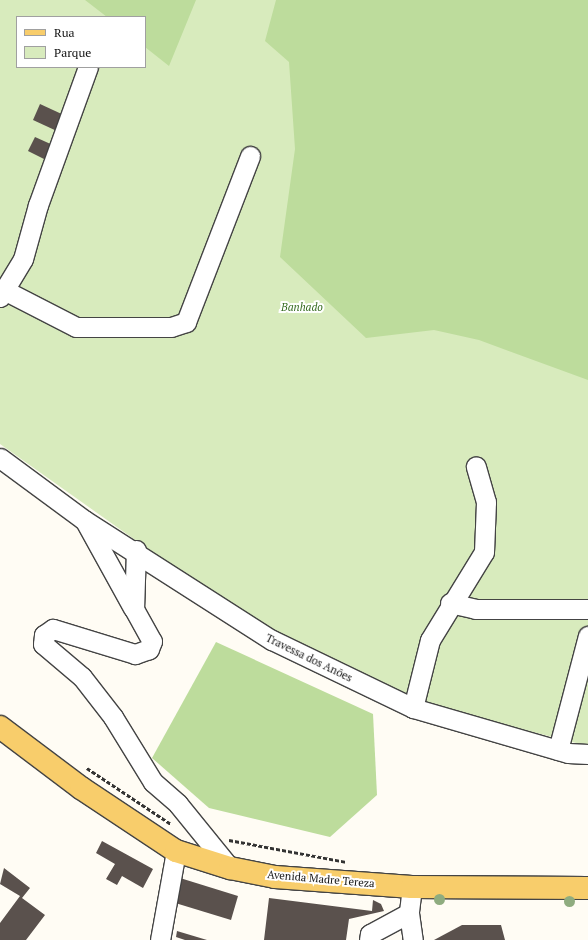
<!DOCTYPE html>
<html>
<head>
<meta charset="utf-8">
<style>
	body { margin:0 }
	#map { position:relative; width:588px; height:940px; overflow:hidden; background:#fffcf4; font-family:"PT Serif",serif }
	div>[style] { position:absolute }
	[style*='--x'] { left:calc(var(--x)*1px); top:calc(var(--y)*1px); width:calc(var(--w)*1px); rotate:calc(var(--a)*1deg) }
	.green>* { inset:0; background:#d8ebbd }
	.forest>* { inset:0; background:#bddc9c }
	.building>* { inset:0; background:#5a514d }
	.path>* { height:2.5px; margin-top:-1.25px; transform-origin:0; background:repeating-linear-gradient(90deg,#333 0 4px,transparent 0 6px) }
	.roads { filter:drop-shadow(1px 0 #444) drop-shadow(-1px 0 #444) drop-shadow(0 1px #444) drop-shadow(0 -1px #444) }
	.minor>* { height:19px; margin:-9.5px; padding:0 9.5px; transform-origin:9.5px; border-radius:9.5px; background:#fff }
	.major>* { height:22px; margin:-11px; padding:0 11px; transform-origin:11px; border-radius:11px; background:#f8cd6b }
	.trees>* { width:11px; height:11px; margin:-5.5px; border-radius:50%; background:#8fac7f }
	span { translate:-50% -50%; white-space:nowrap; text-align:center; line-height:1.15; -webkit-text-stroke:4px #fff; paint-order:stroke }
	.park-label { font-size:11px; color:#346a1f; font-style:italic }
	.street-label { font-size:11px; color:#111 }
	.legend { position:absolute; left:16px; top:16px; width:130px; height:52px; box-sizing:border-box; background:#fff; border:1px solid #a0a0a0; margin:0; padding:5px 7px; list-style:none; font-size:12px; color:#111 }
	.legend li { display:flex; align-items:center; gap:8px; height:20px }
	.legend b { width:20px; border:1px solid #a0a0a0 }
</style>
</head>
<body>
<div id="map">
	<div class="green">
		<i style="clip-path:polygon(evenodd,0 0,588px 0,588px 746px,419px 703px,269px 635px,0 444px,0 0,17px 17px,145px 17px,145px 67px,17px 67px,17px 17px)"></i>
	</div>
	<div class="forest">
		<i style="clip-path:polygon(85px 0,196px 0,169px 66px,145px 47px,145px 17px,107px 17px)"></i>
		<i style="clip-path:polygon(276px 0,588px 0,588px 380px,479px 340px,434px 330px,366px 338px,280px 257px,295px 149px,289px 62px,265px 41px)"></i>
		<i style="clip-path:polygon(216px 642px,373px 714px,377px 795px,330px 837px,209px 808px,152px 758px)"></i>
	</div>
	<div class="building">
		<i style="clip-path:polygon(40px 104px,66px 116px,59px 132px,33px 120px)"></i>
		<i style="clip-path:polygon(35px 137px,55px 146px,48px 161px,28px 151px)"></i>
		<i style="clip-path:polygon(102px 841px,153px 869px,143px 888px,122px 876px,117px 885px,106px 879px,115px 864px,96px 853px)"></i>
		<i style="clip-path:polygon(4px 868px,30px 888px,22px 898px,45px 915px,26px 940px,0 940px,0 923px,20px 896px,0 884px)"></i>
		<i style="clip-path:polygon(180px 878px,238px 896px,231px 920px,172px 902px)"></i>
		<i style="clip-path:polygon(269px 898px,372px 911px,373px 900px,381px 904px,384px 911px,349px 919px,346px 940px,264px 940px)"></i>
		<i style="clip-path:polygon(462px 925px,501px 925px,505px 940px,434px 940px)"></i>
		<i style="clip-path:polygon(177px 931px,207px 940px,185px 940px,176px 937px)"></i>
	</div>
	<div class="path">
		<i style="--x:87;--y:768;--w:101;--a:33.7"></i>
		<i style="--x:229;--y:840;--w:119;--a:10.6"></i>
	</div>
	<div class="roads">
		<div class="minor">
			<i style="--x:4;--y:290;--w:81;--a:27.2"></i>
			<i style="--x:76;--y:327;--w:95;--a:0"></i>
			<i style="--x:171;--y:327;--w:16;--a:-18"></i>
			<i style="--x:186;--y:322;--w:178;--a:-68.9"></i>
			<i style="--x:0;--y:297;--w:44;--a:-58.8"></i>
			<i style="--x:23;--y:259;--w:56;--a:-74.5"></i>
			<i style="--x:38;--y:205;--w:147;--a:-70.1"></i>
			<i style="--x:0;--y:458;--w:104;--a:36.4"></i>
			<i style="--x:84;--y:520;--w:223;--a:32.6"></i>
			<i style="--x:272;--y:640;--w:157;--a:25.7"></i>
			<i style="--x:413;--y:708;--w:161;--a:16.2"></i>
			<i style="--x:568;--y:753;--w:20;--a:3"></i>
			<i style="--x:85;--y:521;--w:99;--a:61.1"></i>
			<i style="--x:136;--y:550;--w:59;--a:91.9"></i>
			<i style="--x:134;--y:609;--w:37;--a:61"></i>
			<i style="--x:152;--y:641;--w:9;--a:111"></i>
			<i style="--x:149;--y:649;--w:15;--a:160"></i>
			<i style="--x:135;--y:654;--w:86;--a:-163"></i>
			<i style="--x:53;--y:629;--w:11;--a:146"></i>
			<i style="--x:44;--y:635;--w:9;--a:96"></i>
			<i style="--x:43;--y:644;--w:51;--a:40.2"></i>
			<i style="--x:82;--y:677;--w:51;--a:52.2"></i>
			<i style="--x:113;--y:717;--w:76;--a:58.4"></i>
			<i style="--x:153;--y:782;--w:33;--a:41"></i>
			<i style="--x:178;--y:804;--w:82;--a:50.9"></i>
			<i style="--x:450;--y:603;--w:26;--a:13"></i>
			<i style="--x:475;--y:609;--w:113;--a:0"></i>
			<i style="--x:413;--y:708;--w:70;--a:-76"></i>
			<i style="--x:430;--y:640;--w:103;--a:-58.5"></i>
			<i style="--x:484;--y:552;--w:50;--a:-87.7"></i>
			<i style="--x:486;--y:502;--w:37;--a:-106"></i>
			<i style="--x:558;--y:750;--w:118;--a:-75.3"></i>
			<i style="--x:412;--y:887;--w:26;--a:97"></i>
			<i style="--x:409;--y:913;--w:27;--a:82"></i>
			<i style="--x:160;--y:940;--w:90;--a:-79.8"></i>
			<i style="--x:369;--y:940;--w:6;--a:-81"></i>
			<i style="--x:370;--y:934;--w:44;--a:-28.3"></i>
		</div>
		<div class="major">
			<i style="--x:0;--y:727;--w:101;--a:37"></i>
			<i style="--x:81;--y:788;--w:114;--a:33.6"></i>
			<i style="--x:176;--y:851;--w:57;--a:17.5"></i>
			<i style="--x:230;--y:868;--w:46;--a:11.3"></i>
			<i style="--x:275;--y:877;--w:137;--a:4.2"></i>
			<i style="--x:412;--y:887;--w:176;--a:0.3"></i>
		</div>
	</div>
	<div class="trees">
		<i style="left:439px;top:899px"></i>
		<i style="left:569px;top:901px"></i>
	</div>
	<div class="park-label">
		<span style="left:302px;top:307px">Banhado</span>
	</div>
	<div class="street-label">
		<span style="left:309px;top:658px;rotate:26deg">Travessa dos Anões</span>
		<span style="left:321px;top:879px;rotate:5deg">Avenida Madre Tereza</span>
	</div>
	<ul class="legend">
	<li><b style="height:5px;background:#f8cd6b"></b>Rua</li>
	<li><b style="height:11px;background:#d8ebbd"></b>Parque</li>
	</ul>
</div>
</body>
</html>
